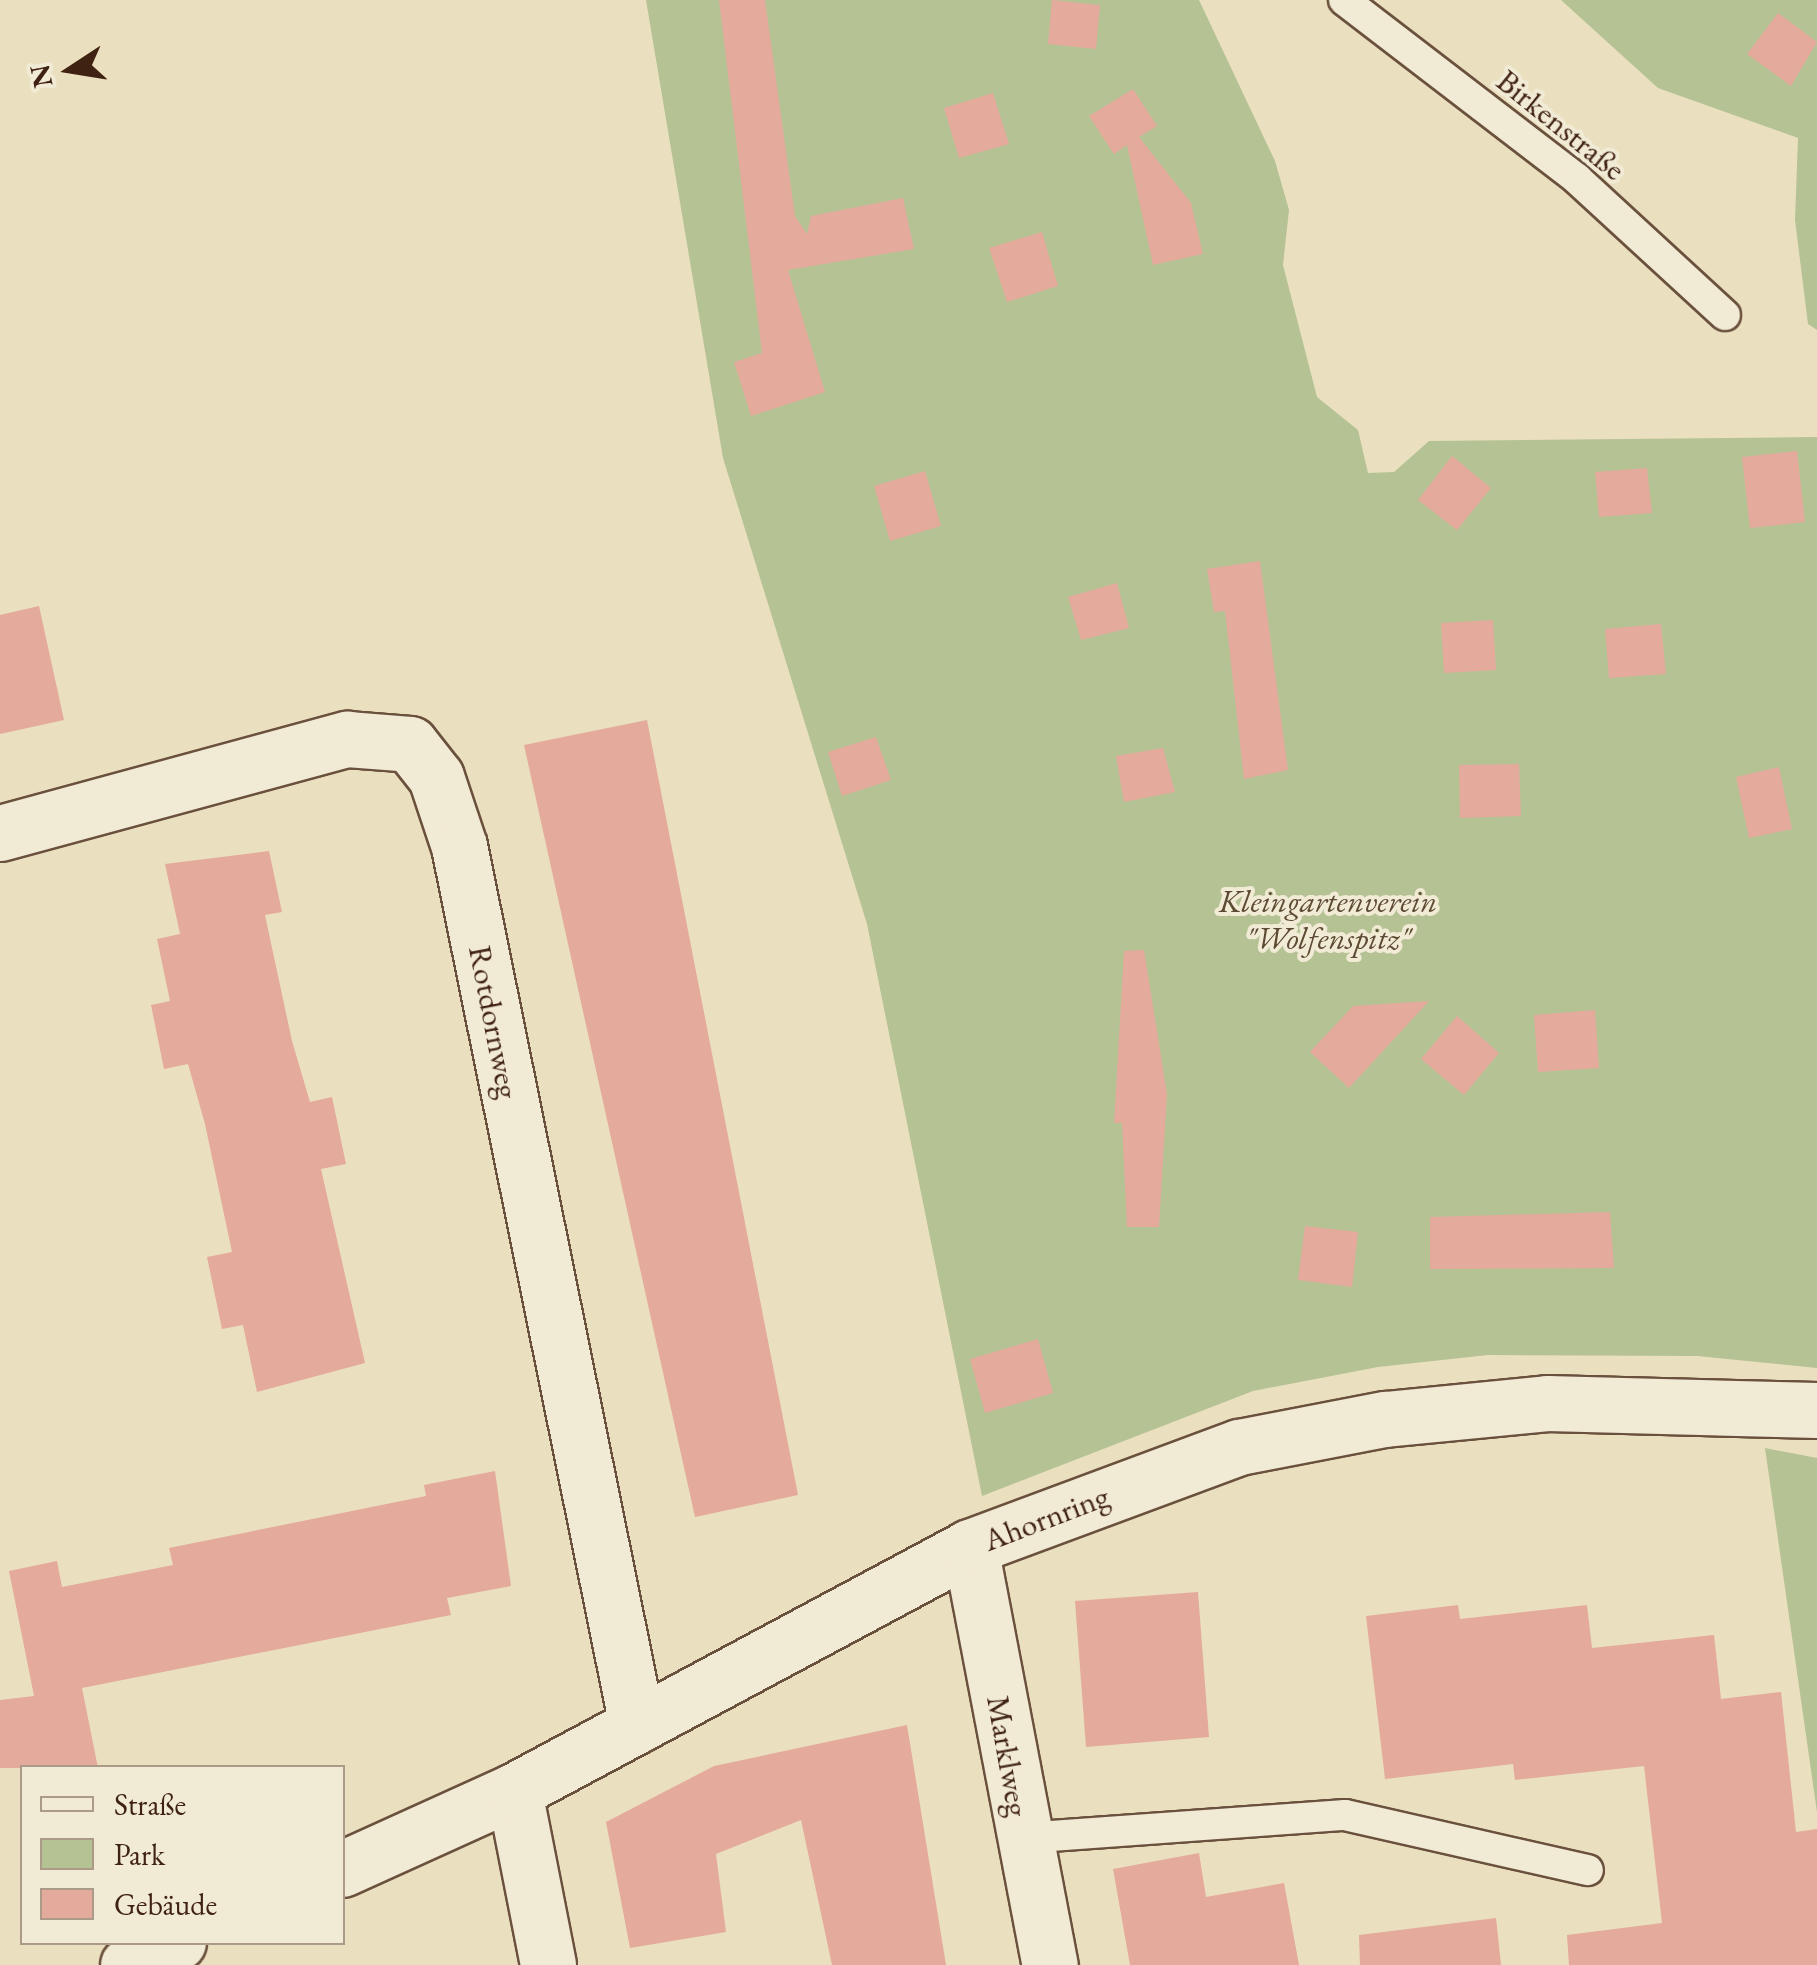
<!DOCTYPE html>
<html>
<head>
<meta charset="utf-8">
<style>
	body { margin:0 }
	#map { position:relative; width:1817px; height:1965px; overflow:hidden; background:#eadfbf; font-family:"EB Garamond",serif }
	div>[style] { position:absolute }
	[style*='--x'] { left:calc(var(--x)*1px); top:calc(var(--y)*1px); width:calc(var(--w)*1px); rotate:calc(var(--a)*1deg) }
	.green>* { inset:0; background:#b5c294 }
	.building>* { inset:0; background:#e4aa9c }
	.roads { filter:drop-shadow(2px 0 #6a513d) drop-shadow(-2px 0 #6a513d) drop-shadow(0 2px #6a513d) drop-shadow(0 -2px #6a513d) }
	.lane>* { height:30px; margin:-15px; padding:0 15px; transform-origin:15px; border-radius:15px; background:#f1ead5 }
	.street>* { height:55px; margin:-27.5px; padding:0 27.5px; transform-origin:27.5px; border-radius:27.5px; background:#f1ead5 }
	span { translate:-50% -50%; white-space:nowrap; text-align:center; line-height:1.15; -webkit-text-stroke:8px #f1ead5; paint-order:stroke }
	.street-label { font-size:32px; color:#402212 }
	.park-label { font-size:32px; color:#5d4a32; font-style:italic }
	.legend { position:absolute; left:20px; top:1765px; width:325px; height:180px; box-sizing:border-box; background:#f1ead5; border:2px solid #aa9a87; margin:0; padding:12px 18px; list-style:none; font-size:30px; color:#402212 }
	.legend li { display:flex; align-items:center; gap:20px; height:50px }
	.legend b { width:50px; border:2px solid #aa9a87 }
	.north { position:absolute; left:20px; top:20px; width:100px; height:100px; -webkit-text-stroke:8px #f1ead5; paint-order:stroke; rotate:258deg; font-size:28px; font-weight:700; line-height:40px; text-align:center; color:#402212 }
	.north::after { content:''; display:block; margin:auto; width:35px; height:45px; background:#402212; clip-path:polygon(50% 0,100% 100%,50% 72%,0 100%) }
</style>
</head>
<body>
<div id="map">
	<div class="green">
		<i style="clip-path:polygon(646px 0,1199px 0,1275px 161px,1289px 210px,1283px 265px,1317px 397px,1358px 430px,1368px 473px,1394px 472px,1429px 441px,1817px 437px,1817px 1368px,1697px 1356px,1488px 1355px,1378px 1367px,1253px 1391px,982px 1496px,867px 924px,723px 458px)"></i>
		<i style="clip-path:polygon(1561px 0,1817px 0,1817px 330px,1808px 324px,1795px 220px,1798px 138px,1658px 88px)"></i>
		<i style="clip-path:polygon(1765px 1448px,1817px 1458px,1817px 1812px)"></i>
	</div>
	<div class="building">
		<i style="clip-path:polygon(719px 0,765px 0,795px 216px,807px 234px,811px 216px,903px 198px,914px 249px,788px 270px,825px 392px,751px 416px,734px 362px,762px 353px)"></i>
		<i style="clip-path:polygon(1052px 0,1100px 5px,1096px 49px,1048px 44px)"></i>
		<i style="clip-path:polygon(1778px 13px,1817px 42px,1791px 86px,1747px 54px)"></i>
		<i style="clip-path:polygon(1133px 89px,1157px 126px,1139px 137px,1191px 203px,1203px 254px,1153px 265px,1127px 145px,1114px 154px,1089px 116px)"></i>
		<i style="clip-path:polygon(993px 93px,1009px 144px,959px 158px,944px 108px)"></i>
		<i style="clip-path:polygon(1042px 232px,1058px 286px,1007px 302px,989px 248px)"></i>
		<i style="clip-path:polygon(1797px 451px,1805px 522px,1750px 528px,1742px 457px)"></i>
		<i style="clip-path:polygon(1452px 456px,1491px 488px,1457px 530px,1418px 500px)"></i>
		<i style="clip-path:polygon(1647px 468px,1652px 513px,1599px 517px,1595px 472px)"></i>
		<i style="clip-path:polygon(925px 471px,941px 526px,890px 541px,874px 486px)"></i>
		<i style="clip-path:polygon(1260px 561px,1288px 770px,1244px 779px,1225px 611px,1214px 612px,1207px 569px)"></i>
		<i style="clip-path:polygon(1117px 583px,1129px 628px,1081px 640px,1068px 597px)"></i>
		<i style="clip-path:polygon(39px 606px,64px 720px,0 734px,0 615px)"></i>
		<i style="clip-path:polygon(1493px 620px,1496px 670px,1444px 673px,1441px 623px)"></i>
		<i style="clip-path:polygon(1661px 624px,1666px 674px,1609px 678px,1605px 629px)"></i>
		<i style="clip-path:polygon(647px 720px,798px 1495px,695px 1517px,524px 745px)"></i>
		<i style="clip-path:polygon(876px 737px,891px 780px,842px 796px,828px 752px)"></i>
		<i style="clip-path:polygon(1163px 748px,1175px 792px,1124px 802px,1116px 756px)"></i>
		<i style="clip-path:polygon(1519px 764px,1521px 816px,1460px 818px,1459px 765px)"></i>
		<i style="clip-path:polygon(1779px 767px,1792px 829px,1749px 838px,1736px 777px)"></i>
		<i style="clip-path:polygon(269px 851px,282px 912px,265px 915px,292px 1041px,310px 1102px,332px 1097px,346px 1164px,321px 1169px,365px 1363px,257px 1392px,243px 1325px,222px 1329px,207px 1257px,232px 1252px,205px 1124px,188px 1064px,164px 1069px,151px 1005px,170px 1001px,157px 939px,180px 934px,165px 864px)"></i>
		<i style="clip-path:polygon(1144px 950px,1167px 1094px,1159px 1227px,1127px 1227px,1122px 1123px,1114px 1123px,1124px 951px)"></i>
		<i style="clip-path:polygon(1429px 1001px,1349px 1088px,1310px 1052px,1353px 1006px)"></i>
		<i style="clip-path:polygon(1595px 1010px,1599px 1068px,1538px 1072px,1534px 1015px)"></i>
		<i style="clip-path:polygon(1457px 1016px,1499px 1053px,1464px 1095px,1421px 1059px)"></i>
		<i style="clip-path:polygon(1610px 1212px,1614px 1268px,1430px 1269px,1430px 1217px)"></i>
		<i style="clip-path:polygon(1305px 1226px,1358px 1232px,1352px 1287px,1298px 1280px)"></i>
		<i style="clip-path:polygon(1038px 1339px,1053px 1393px,985px 1413px,970px 1359px)"></i>
		<i style="clip-path:polygon(495px 1471px,511px 1586px,447px 1598px,451px 1615px,82px 1688px,98px 1768px,0 1768px,0 1700px,34px 1696px,9px 1571px,57px 1561px,62px 1587px,173px 1565px,169px 1548px,426px 1496px,424px 1485px)"></i>
		<i style="clip-path:polygon(1198px 1592px,1209px 1737px,1086px 1747px,1075px 1601px)"></i>
		<i style="clip-path:polygon(1458px 1605px,1460px 1619px,1587px 1605px,1592px 1648px,1714px 1635px,1721px 1699px,1781px 1692px,1796px 1832px,1817px 1829px,1817px 1965px,1569px 1965px,1567px 1935px,1662px 1923px,1644px 1766px,1515px 1780px,1513px 1764px,1385px 1779px,1366px 1616px)"></i>
		<i style="clip-path:polygon(907px 1725px,946px 1965px,832px 1965px,801px 1820px,716px 1854px,726px 1932px,630px 1948px,606px 1822px,714px 1766px)"></i>
		<i style="clip-path:polygon(1199px 1853px,1206px 1897px,1284px 1883px,1299px 1965px,1130px 1965px,1113px 1869px)"></i>
		<i style="clip-path:polygon(1496px 1918px,1501px 1965px,1360px 1965px,1359px 1935px)"></i>
	</div>
	<div class="roads">
		<div class="lane">
			<i style="--x:1344;--y:0;--w:294;--a:37.5"></i>
			<i style="--x:1577;--y:179;--w:201;--a:42.6"></i>
			<i style="--x:1023;--y:1838;--w:323;--a:-4.1"></i>
			<i style="--x:1345;--y:1815;--w:249;--a:12.8"></i>
		</div>
		<div class="street">
			<i style="--x:0;--y:833;--w:360;--a:-15.2"></i>
			<i style="--x:347;--y:739;--w:63;--a:4.5"></i>
			<i style="--x:410;--y:744;--w:42;--a:51.8"></i>
			<i style="--x:436;--y:777;--w:73;--a:71.6"></i>
			<i style="--x:459;--y:846;--w:897;--a:78.55"></i>
			<i style="--x:970;--y:1547;--w:426;--a:79.2"></i>
			<i style="--x:514;--y:1791;--w:177;--a:78.9"></i>
			<i style="--x:342;--y:1869;--w:189;--a:-24.4"></i>
			<i style="--x:514;--y:1791;--w:517;--a:-28.15"></i>
			<i style="--x:970;--y:1547;--w:287;--a:-20.4"></i>
			<i style="--x:1239;--y:1447;--w:149;--a:-10.9"></i>
			<i style="--x:1385;--y:1419;--w:163;--a:-5.6"></i>
			<i style="--x:1547;--y:1403;--w:270;--a:1.5"></i>
			<i style="--x:128;--y:1965;--w:55;--a:-24.7"></i>
		</div>
	</div>
	<div class="street-label">
		<span style="left:1561px;top:125px;rotate:39deg">Birkenstraße</span>
		<span style="left:494px;top:1022px;rotate:79deg">Rotdornweg</span>
		<span style="left:1046px;top:1518px;rotate:-21deg">Ahornring</span>
		<span style="left:1008px;top:1756px;rotate:80deg">Marklweg</span>
	</div>
	<div class="park-label">
		<span style="left:1328px;top:920px">Kleingartenverein<br>"Wolfenspitz"</span>
	</div>
	<ul class="legend">
	<li><b style="height:12px;background:#f1ead5"></b>Straße</li>
	<li><b style="height:28px;background:#b5c294"></b>Park</li>
	<li><b style="height:28px;background:#e4aa9c"></b>Gebäude</li>
	</ul>
	<div class="north">N</div>
</div>
</body>
</html>
